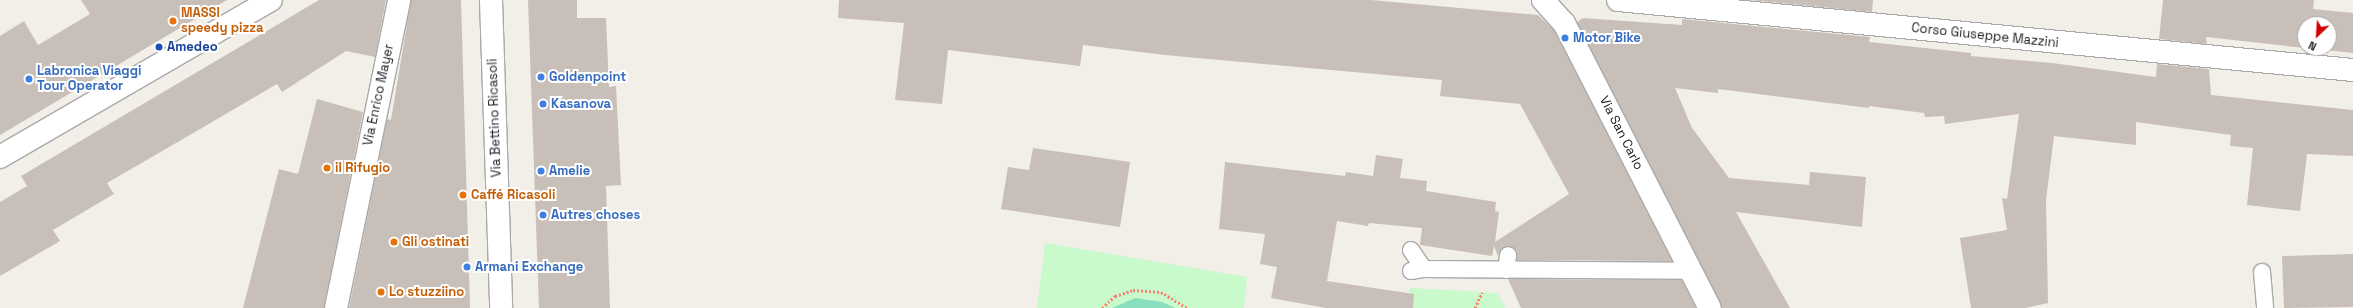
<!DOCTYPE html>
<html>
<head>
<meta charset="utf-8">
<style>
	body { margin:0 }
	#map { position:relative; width:2353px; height:308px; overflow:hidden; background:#f2efe9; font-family:"Space Grotesk",sans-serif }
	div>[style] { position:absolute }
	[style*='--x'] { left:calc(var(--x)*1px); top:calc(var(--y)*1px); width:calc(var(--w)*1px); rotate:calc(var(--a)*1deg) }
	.park>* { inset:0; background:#c8facc }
	.pitch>* { inset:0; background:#88e0be }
	.building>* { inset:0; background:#c7bfb8 }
	.path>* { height:2.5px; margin-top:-1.25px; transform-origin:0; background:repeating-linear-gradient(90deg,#fa8072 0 2px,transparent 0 4px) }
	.roads { filter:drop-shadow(1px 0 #a9a9a9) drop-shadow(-1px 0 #a9a9a9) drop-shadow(0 1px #a9a9a9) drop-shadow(0 -1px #a9a9a9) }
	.service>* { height:16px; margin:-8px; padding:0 8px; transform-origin:8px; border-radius:8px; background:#fff }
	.pedestrian>* { height:22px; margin:-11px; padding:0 11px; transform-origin:11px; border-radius:11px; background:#fff }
	.minor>* { height:22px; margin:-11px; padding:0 11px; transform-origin:11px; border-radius:11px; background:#fff }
	.dots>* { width:11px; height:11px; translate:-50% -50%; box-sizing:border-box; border:2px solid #fff; border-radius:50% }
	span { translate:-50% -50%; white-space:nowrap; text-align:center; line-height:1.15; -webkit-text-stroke:4px #fff; paint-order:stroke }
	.food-label { font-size:13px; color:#c56008; font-weight:700 }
	.left { translate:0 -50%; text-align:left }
	.street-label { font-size:13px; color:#222 }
	.shop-label { font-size:13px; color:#366cbe; font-weight:700 }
	.transit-label { font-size:13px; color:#164399; font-weight:700 }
	.north { position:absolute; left:2297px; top:16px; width:40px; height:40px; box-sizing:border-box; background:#fff; border:1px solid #a7a7a7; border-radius:50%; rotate:205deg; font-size:11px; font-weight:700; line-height:16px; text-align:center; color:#222 }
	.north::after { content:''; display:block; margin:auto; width:14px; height:18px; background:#d40000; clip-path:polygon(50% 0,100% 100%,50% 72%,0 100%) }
</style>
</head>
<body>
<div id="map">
	<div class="park">
		<i style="clip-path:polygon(1045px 243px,1247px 277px,1244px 308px,1037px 308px)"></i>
		<i style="clip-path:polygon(1410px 288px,1498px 293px,1505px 308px,1407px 308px)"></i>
	</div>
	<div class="pitch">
		<i style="clip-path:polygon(1135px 298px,1162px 302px,1175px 308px,1112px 308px)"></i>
	</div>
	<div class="building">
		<i style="clip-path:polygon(81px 0,227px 0,0 135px,0 36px,24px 21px,38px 45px,90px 14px)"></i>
		<i style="clip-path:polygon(319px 0,386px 0,375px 57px,346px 51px,282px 92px,277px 84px,195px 132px,107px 183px,114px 194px,53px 230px,60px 241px,0 276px,0 202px,27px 186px,21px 176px)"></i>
		<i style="clip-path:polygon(411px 0,461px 0,470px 308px,349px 308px,387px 119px,391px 120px)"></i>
		<i style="clip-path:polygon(528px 0,577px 0,577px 18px,606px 18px,609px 87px,616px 86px,621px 185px,606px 186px,610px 308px,539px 308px)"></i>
		<i style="clip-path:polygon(839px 0,1371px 0,1538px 15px,1554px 30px,1672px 261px,1517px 260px,1517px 251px,1510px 246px,1501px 249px,1498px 256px,1494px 246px,1492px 256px,1420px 245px,1422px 228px,1369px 223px,1368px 226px,1337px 221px,1327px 281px,1414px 294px,1413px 308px,1326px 308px,1271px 298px,1277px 267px,1260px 264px,1265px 234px,1219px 229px,1225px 162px,1345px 176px,1346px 172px,1373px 176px,1376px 155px,1403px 159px,1400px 178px,1427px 181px,1426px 191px,1496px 202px,1495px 211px,1499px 212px,1495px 242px,1569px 194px,1520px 104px,1440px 96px,1442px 80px,1165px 55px,1083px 45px,1080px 66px,948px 50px,942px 104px,895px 100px,904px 23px,838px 18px)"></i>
		<i style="clip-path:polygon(1750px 0,1873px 0,1872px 12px)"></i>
		<i style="clip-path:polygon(2163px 0,2314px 0,2313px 9px,2353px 13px,2353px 53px,2307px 48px,2329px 48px,2329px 24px,2305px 24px,2305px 48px,2206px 37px,2207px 44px,2159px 39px)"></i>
		<i style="clip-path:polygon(1583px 18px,1682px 25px,1682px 19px,1870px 37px,1869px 42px,1971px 53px,1971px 56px,2052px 63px,2156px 77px,2157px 64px,2209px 69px,2211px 95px,2353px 110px,2353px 156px,2307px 154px,2300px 211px,2247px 205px,2253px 148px,2230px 146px,2231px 135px,2136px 122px,2136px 145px,2054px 136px,2046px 200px,2048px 303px,2025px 308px,1971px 308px,1960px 238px,2007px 230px,2002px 198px,2007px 199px,2019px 114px,1945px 124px,1944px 116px,1925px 117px,1924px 113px,1869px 106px,1869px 108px,1718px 89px,1718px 93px,1675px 88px,1692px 128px,1729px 178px,1809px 185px,1810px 172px,1866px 177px,1862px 227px,1736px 212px,1790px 308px,1722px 308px,1577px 22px)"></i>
		<i style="clip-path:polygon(317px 99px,363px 112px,324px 308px,243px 308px,279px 169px,298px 174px)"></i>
		<i style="clip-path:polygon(1033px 148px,1130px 162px,1120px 227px,1001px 209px,1008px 167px,1029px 170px)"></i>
		<i style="clip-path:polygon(2353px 254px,2353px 307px,2284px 308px,2282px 256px)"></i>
		<i style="clip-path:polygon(1508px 279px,1682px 280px,1696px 308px,1521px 308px)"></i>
	</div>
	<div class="path">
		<i style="--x:1102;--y:308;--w:18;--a:-43"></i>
		<i style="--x:1115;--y:296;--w:19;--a:-18"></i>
		<i style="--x:1133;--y:290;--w:28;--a:4"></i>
		<i style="--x:1161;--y:292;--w:31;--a:31"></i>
		<i style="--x:1475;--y:308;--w:17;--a:-66"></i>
	</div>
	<div class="roads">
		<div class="service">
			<i style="--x:1411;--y:250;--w:23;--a:56"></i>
			<i style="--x:1506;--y:270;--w:15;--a:-82"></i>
			<i style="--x:1411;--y:271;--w:13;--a:-9"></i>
			<i style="--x:1424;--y:269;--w:267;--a:0.4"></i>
			<i style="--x:2262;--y:272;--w:36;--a:85"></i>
		</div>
		<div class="pedestrian">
			<i style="--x:491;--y:0;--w:308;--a:88.1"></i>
		</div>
		<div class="minor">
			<i style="--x:1543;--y:0;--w:31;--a:48"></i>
			<i style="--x:1564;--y:23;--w:320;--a:62.9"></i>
			<i style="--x:1618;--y:0;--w:738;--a:5.44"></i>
			<i style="--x:0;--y:157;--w:313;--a:-30.1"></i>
			<i style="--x:336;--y:308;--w:314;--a:-78.4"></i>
		</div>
	</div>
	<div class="dots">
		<i style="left:173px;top:21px;background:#e8710a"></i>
		<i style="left:1565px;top:38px;background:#3f7fe0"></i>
		<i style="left:159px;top:47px;background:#1a4fb4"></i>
		<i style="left:541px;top:77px;background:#3f7fe0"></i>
		<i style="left:29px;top:79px;background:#3f7fe0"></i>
		<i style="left:543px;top:104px;background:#3f7fe0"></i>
		<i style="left:327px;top:168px;background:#e8710a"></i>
		<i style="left:541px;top:171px;background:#3f7fe0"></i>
		<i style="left:463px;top:195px;background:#e8710a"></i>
		<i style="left:543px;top:215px;background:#3f7fe0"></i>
		<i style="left:394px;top:242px;background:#e8710a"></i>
		<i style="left:467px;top:267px;background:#3f7fe0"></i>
		<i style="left:381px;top:292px;background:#e8710a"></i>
	</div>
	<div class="food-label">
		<span class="left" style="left:181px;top:21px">MASSI<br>speedy pizza</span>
		<span class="left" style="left:335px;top:168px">il Rifugio</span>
		<span class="left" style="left:471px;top:195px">Caffé Ricasoli</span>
		<span class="left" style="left:402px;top:242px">Gli ostinati</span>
		<span class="left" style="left:389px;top:292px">Lo stuzziino</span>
	</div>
	<div class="street-label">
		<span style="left:1985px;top:36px;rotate:6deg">Corso Giuseppe Mazzini</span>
		<span style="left:379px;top:95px;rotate:-78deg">Via Enrico Mayer</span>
		<span style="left:495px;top:118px;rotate:-92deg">Via Bettino Ricasoli</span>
		<span style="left:1621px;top:133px;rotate:63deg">Via San Carlo</span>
	</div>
	<div class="shop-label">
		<span class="left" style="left:1573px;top:38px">Motor Bike</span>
		<span class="left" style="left:37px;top:79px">Labronica Viaggi<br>Tour Operator</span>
		<span class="left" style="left:549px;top:77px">Goldenpoint</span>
		<span class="left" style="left:551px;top:104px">Kasanova</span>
		<span class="left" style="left:549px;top:171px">Amelie</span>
		<span class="left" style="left:551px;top:215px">Autres choses</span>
		<span class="left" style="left:475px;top:267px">Armani Exchange</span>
	</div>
	<div class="transit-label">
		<span class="left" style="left:167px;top:47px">Amedeo</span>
	</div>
	<div class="north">N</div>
</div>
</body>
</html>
